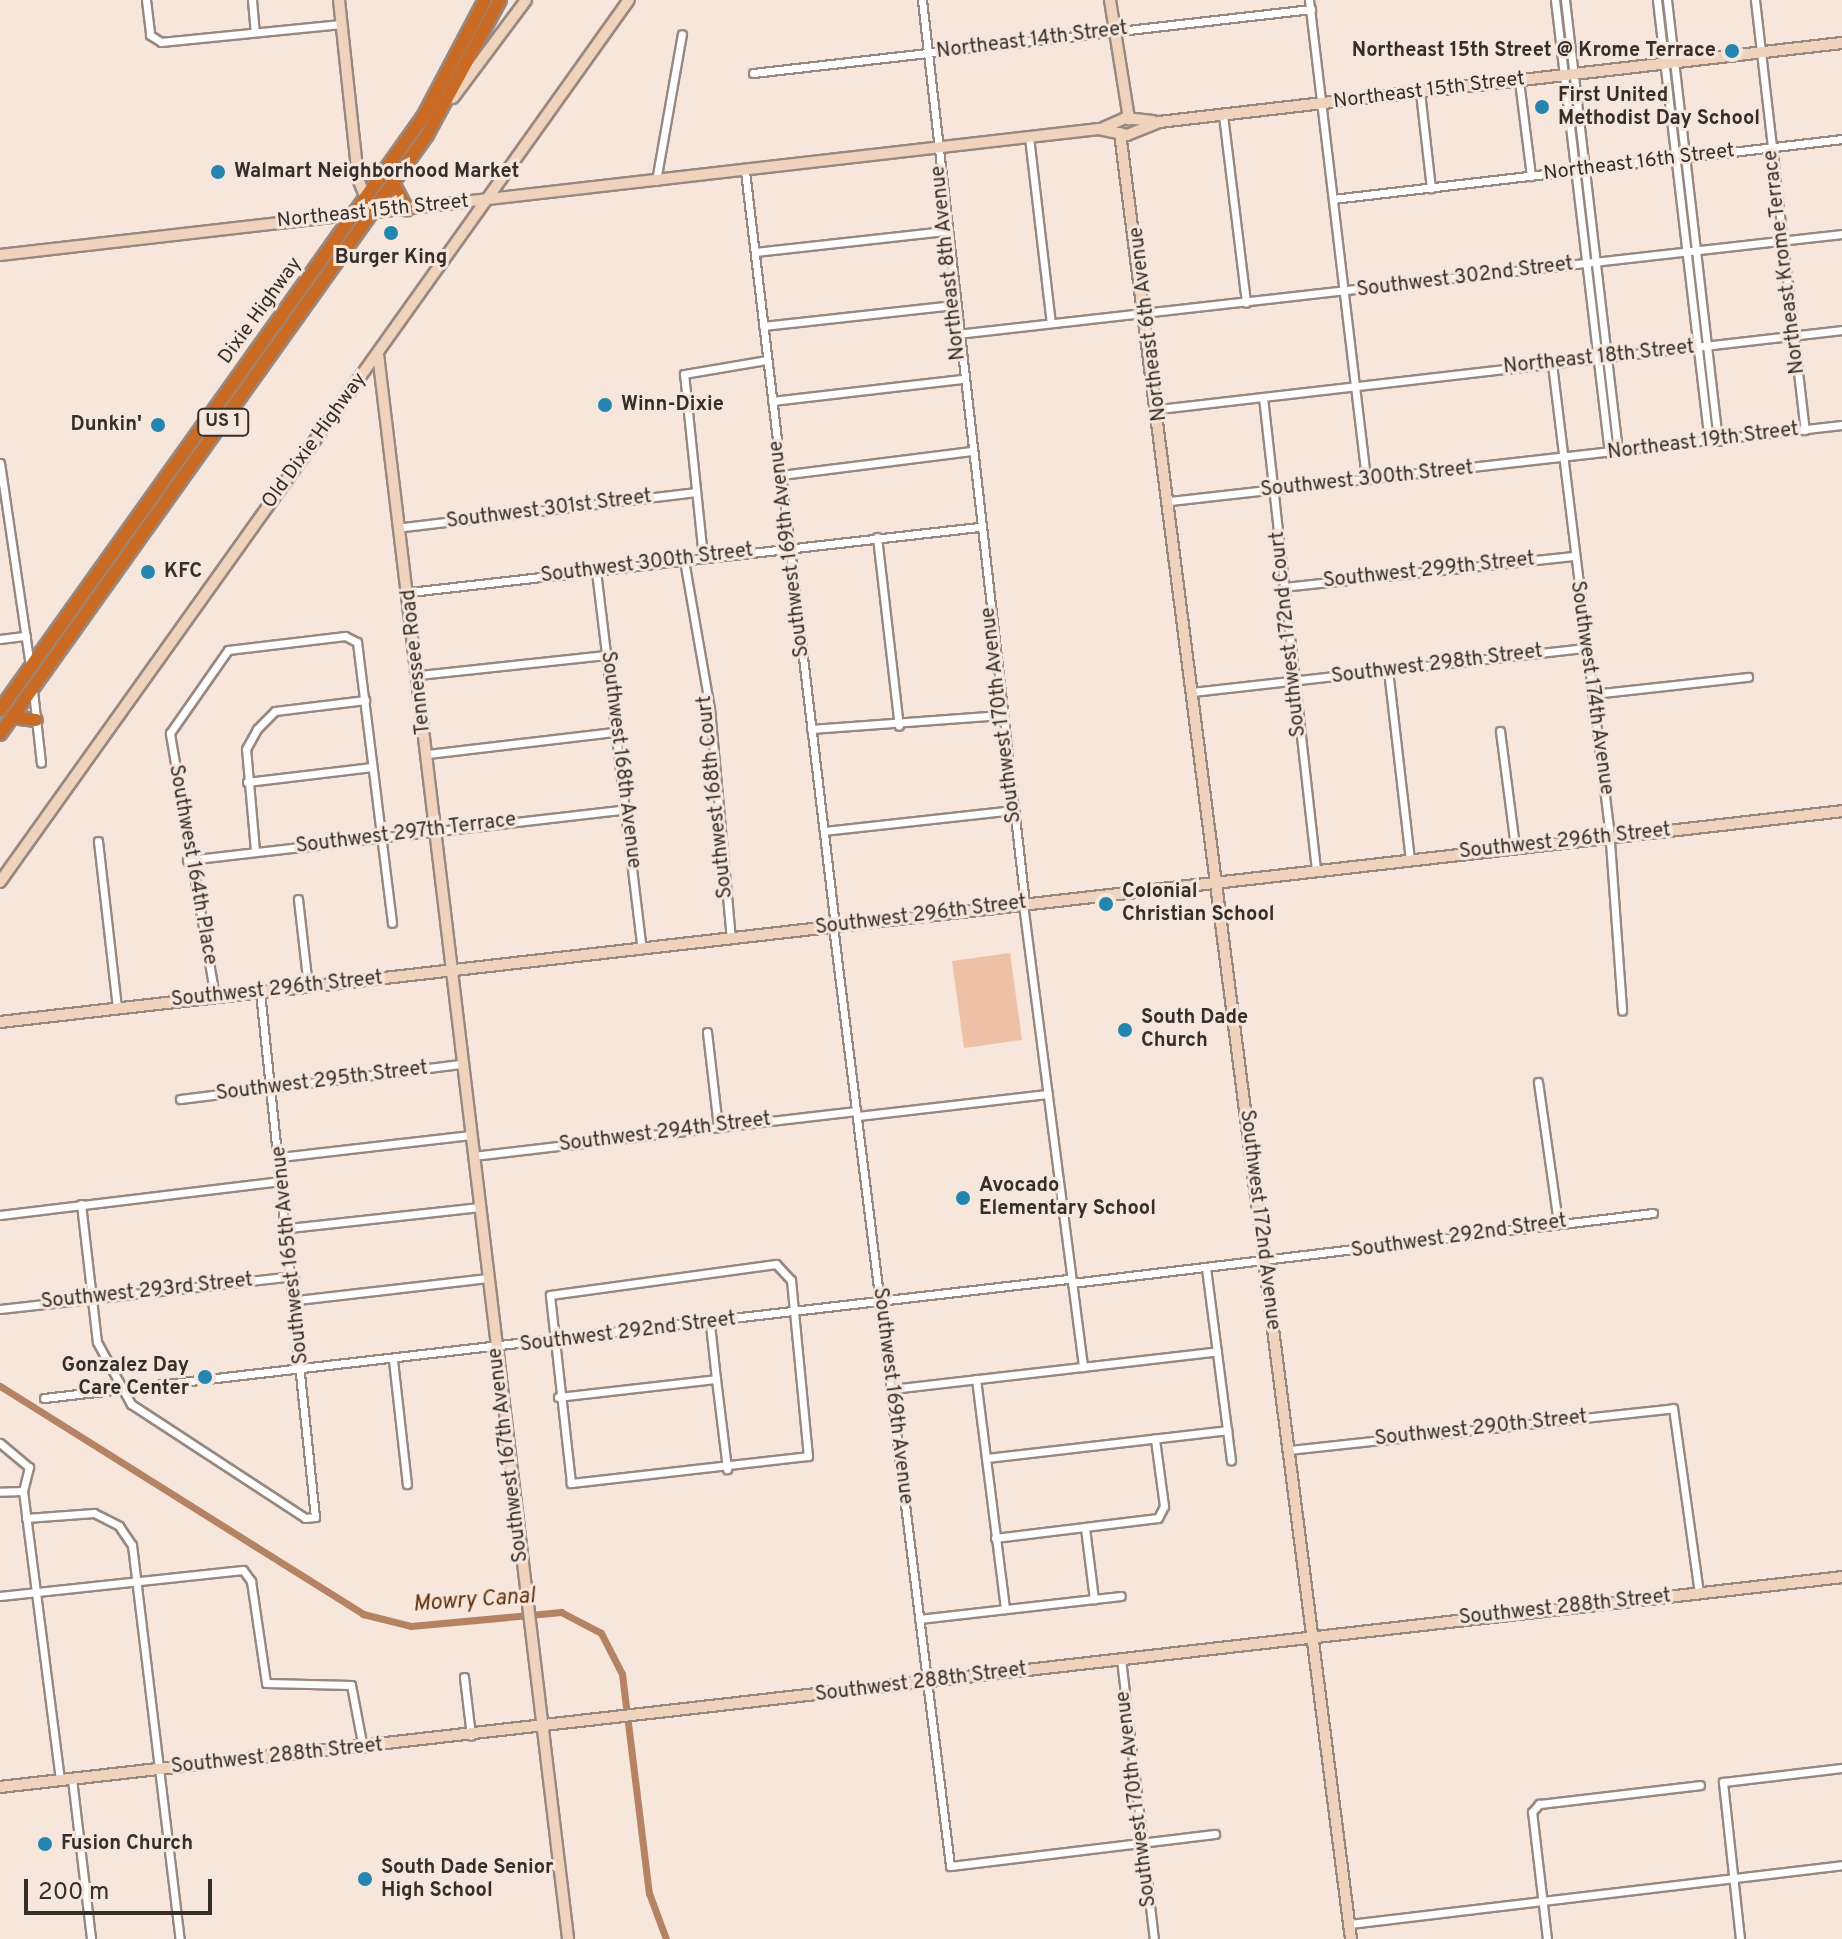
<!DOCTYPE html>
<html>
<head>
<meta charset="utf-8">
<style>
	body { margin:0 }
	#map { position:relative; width:1842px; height:1939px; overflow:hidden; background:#f6e6dc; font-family:Overpass,sans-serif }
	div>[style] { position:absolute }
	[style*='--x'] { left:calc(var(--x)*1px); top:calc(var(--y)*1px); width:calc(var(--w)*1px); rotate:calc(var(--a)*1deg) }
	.green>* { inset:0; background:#eec0a5 }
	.canal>* { height:7px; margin:-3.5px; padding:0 3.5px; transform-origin:3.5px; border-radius:3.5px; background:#b58263 }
	.roads { filter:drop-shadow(2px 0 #978880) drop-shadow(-2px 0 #978880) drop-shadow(0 2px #978880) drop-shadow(0 -2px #978880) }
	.street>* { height:7px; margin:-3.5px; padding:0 3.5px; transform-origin:3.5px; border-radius:3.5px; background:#fff }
	.secondary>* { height:10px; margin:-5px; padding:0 5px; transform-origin:5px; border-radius:5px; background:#efd3bd }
	.highway>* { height:12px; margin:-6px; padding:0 6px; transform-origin:6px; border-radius:6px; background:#c96b24 }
	.dots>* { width:22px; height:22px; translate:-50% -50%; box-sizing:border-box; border:4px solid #f6e6dc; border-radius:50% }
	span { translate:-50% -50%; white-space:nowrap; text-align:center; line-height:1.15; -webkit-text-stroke:6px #f6e6dc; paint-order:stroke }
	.shield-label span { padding:2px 6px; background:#f6e6dc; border:2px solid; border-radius:6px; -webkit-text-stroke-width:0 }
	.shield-label { font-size:18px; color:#352f2b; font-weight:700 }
	.street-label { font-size:20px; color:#352f2b }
	.poi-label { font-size:20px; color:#352f2b; font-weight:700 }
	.right { translate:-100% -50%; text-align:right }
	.left { translate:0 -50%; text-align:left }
	.water-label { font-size:22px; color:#602f09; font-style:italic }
	.scale { position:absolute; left:24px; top:1879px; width:188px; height:36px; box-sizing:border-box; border:4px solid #352f2b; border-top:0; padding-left:10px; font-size:24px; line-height:28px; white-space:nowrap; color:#352f2b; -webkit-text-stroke:6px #f6e6dc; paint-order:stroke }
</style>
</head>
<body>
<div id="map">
	<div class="green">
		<i style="clip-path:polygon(1010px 953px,1022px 1040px,964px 1048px,952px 961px)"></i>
	</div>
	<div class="canal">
		<i style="--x:0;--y:1386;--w:429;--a:32.1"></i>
		<i style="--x:363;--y:1614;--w:49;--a:14"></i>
		<i style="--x:411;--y:1626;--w:151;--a:-5.3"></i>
		<i style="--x:561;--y:1612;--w:45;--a:27.7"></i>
		<i style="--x:601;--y:1633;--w:46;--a:62.9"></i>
		<i style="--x:622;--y:1674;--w:221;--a:83"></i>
		<i style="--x:649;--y:1893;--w:49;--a:69.7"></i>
	</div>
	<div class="roads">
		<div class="street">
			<i style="--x:146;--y:0;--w:35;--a:83"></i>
			<i style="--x:150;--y:35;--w:13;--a:32"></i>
			<i style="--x:161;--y:42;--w:181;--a:-5.7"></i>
			<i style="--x:252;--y:0;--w:32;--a:85"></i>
			<i style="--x:922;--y:0;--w:910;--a:83.5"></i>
			<i style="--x:1309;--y:0;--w:483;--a:83.2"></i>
			<i style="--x:1555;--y:0;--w:456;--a:83.2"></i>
			<i style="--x:1565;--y:0;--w:455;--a:83.3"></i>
			<i style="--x:1657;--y:0;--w:445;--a:83.3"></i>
			<i style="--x:1667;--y:0;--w:444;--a:83.4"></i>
			<i style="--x:1755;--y:0;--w:433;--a:83.4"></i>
			<i style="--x:753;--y:73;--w:562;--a:-6.54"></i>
			<i style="--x:1519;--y:81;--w:96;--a:82.8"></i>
			<i style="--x:1420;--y:92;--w:97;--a:83.5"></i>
			<i style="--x:1223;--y:115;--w:189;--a:83"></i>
			<i style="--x:1029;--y:137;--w:187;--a:83.3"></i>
			<i style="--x:745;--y:171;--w:760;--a:83.2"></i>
			<i style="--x:656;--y:181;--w:149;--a:-80"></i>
			<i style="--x:1333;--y:199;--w:513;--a:-6.72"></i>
			<i style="--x:755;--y:252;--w:191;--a:-6.3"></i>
			<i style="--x:763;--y:326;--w:192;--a:-6.3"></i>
			<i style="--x:957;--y:334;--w:891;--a:-6.45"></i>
			<i style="--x:1552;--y:364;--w:467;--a:83"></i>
			<i style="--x:1609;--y:828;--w:183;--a:85.9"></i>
			<i style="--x:1263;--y:397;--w:476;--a:83.6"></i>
			<i style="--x:772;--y:401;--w:191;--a:-6.6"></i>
			<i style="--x:1159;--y:409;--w:688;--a:-6.6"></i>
			<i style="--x:0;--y:463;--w:205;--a:81.6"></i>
			<i style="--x:781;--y:475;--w:192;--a:-7.2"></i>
			<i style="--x:1170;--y:501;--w:676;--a:-6.45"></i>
			<i style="--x:403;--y:527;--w:294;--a:-6.8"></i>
			<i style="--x:877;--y:537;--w:190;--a:83.4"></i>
			<i style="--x:703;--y:557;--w:184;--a:-95.9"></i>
			<i style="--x:684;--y:374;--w:84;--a:-9.6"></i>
			<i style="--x:684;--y:560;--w:151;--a:80.1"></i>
			<i style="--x:710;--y:709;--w:230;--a:84.8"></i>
			<i style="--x:596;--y:571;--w:381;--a:83.1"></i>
			<i style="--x:1283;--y:587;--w:293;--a:-6.1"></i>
			<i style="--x:410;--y:592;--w:573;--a:-6.52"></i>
			<i style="--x:0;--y:639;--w:26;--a:-7"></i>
			<i style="--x:1388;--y:670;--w:190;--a:83.4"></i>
			<i style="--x:419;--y:675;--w:189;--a:-6.1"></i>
			<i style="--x:33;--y:691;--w:72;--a:83.7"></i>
			<i style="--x:1192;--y:692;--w:396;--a:-6.4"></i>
			<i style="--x:1593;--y:694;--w:156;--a:-6.3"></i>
			<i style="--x:811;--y:729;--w:191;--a:-4.2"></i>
			<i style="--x:1500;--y:731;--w:117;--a:82.6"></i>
			<i style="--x:427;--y:754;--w:189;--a:-6.7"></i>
			<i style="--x:247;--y:782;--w:126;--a:-6.8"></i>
			<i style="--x:824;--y:831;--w:190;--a:-6.3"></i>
			<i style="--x:98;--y:841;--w:168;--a:83.5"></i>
			<i style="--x:255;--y:851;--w:102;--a:-95"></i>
			<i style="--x:246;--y:749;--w:23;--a:-61"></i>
			<i style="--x:257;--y:729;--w:25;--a:-45"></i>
			<i style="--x:275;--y:711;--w:91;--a:-7"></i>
			<i style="--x:187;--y:860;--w:441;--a:-6.6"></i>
			<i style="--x:298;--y:899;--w:89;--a:83.5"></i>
			<i style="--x:1023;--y:904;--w:467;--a:82.6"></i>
			<i style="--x:833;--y:926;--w:947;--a:82.9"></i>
			<i style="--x:950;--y:1866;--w:267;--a:-6.9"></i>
			<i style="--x:215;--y:997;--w:268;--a:-99.7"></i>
			<i style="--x:170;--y:733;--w:101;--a:-55.1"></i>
			<i style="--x:228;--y:650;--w:118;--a:-6.8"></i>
			<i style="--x:345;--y:636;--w:13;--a:27"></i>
			<i style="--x:357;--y:642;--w:283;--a:82.9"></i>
			<i style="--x:707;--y:1032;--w:96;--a:83.4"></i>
			<i style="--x:1538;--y:1082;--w:142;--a:81.9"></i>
			<i style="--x:180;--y:1099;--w:285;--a:-7.1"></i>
			<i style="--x:857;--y:1116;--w:192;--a:-6.6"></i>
			<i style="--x:473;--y:1156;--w:386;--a:-6.7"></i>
			<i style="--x:280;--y:1157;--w:192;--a:-6.6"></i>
			<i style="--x:81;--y:1204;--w:139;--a:83.4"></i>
			<i style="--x:97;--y:1342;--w:71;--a:61.3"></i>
			<i style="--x:131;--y:1404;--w:208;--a:33.2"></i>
			<i style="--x:305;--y:1518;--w:10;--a:-6"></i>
			<i style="--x:315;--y:1517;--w:528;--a:-95.98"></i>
			<i style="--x:0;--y:1215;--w:285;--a:-6.9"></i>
			<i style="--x:289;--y:1228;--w:192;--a:-6.3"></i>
			<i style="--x:776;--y:1264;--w:22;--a:47"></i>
			<i style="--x:791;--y:1280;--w:177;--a:84.5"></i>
			<i style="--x:808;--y:1456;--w:239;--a:173.5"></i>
			<i style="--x:571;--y:1483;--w:189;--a:-96.4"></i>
			<i style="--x:550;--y:1295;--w:228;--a:-7.8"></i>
			<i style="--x:1206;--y:1268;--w:194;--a:82.6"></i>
			<i style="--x:1072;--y:1283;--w:585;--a:-6.87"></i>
			<i style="--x:297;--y:1300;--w:192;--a:-6.6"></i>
			<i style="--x:0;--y:1309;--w:296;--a:-6.4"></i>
			<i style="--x:710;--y:1324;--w:55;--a:83.8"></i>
			<i style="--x:393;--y:1360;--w:125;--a:83.6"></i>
			<i style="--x:976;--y:1379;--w:232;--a:82.8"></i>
			<i style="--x:891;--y:1389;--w:328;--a:-6.6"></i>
			<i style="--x:558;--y:1397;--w:159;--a:-6.5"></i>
			<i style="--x:716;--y:1379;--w:91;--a:83"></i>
			<i style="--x:44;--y:1398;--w:1031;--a:-6.63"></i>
			<i style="--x:0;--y:1443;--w:38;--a:40"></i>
			<i style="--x:29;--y:1467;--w:25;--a:104"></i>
			<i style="--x:23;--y:1491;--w:23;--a:178"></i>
			<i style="--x:1289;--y:1450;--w:386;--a:-6.2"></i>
			<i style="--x:1673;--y:1408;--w:187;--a:82"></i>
			<i style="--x:986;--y:1458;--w:243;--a:-6.6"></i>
			<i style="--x:23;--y:1491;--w:292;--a:82.7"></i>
			<i style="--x:26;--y:1518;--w:68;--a:-4.2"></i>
			<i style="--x:94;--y:1513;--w:28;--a:27"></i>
			<i style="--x:119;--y:1526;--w:23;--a:56"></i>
			<i style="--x:132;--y:1545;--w:397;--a:83.1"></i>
			<i style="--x:1085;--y:1528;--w:72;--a:82.8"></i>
			<i style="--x:995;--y:1538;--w:164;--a:-7"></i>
			<i style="--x:1158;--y:1518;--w:13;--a:-63"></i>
			<i style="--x:1164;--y:1506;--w:68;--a:-97.7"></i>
			<i style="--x:0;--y:1596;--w:244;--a:-6.1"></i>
			<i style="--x:243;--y:1570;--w:14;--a:54"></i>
			<i style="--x:251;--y:1581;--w:103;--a:81.6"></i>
			<i style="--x:266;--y:1683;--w:85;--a:1.3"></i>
			<i style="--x:351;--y:1685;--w:64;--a:79.2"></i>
			<i style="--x:919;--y:1619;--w:203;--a:-6.5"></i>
			<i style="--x:1121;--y:1659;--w:282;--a:83.3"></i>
			<i style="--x:464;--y:1677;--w:59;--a:83.2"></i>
			<i style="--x:72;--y:1779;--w:161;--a:83.2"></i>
			<i style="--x:1349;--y:1924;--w:497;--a:-6.8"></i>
			<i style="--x:1547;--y:1939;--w:128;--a:-96.7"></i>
			<i style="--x:1532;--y:1812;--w:11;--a:-49"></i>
			<i style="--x:1539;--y:1804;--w:162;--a:-6.7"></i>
			<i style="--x:1740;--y:1939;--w:158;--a:-96.2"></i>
			<i style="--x:1723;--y:1782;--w:120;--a:-6.7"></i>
		</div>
		<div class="secondary">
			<i style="--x:339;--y:0;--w:180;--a:83.9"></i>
			<i style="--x:358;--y:179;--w:26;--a:67"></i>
			<i style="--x:1110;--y:0;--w:121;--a:80.9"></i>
			<i style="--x:453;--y:98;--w:122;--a:-53.3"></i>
			<i style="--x:1103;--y:128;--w:24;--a:-24"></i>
			<i style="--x:1125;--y:118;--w:28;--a:6"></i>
			<i style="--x:1120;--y:133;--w:1821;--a:82.71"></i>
			<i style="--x:0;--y:255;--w:1106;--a:-6.54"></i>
			<i style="--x:1099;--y:129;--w:29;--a:12"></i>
			<i style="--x:1127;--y:135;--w:35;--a:-22"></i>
			<i style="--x:1159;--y:122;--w:688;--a:-6.6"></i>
			<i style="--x:378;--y:354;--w:1596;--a:83.16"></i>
			<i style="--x:0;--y:882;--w:1083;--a:-54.51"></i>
			<i style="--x:0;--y:1022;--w:1854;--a:-6.53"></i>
			<i style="--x:0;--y:1787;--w:1854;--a:-6.5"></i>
		</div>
		<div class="highway">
			<i style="--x:393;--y:183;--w:30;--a:62"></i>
			<i style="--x:0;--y:710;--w:728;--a:-54.5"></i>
			<i style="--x:423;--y:117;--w:132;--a:-62.1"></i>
			<i style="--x:12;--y:717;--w:24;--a:7"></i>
			<i style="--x:0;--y:734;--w:736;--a:-54.52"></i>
			<i style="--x:427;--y:135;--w:153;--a:-61.6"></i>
		</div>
	</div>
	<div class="dots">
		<i style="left:1732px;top:51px;background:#2385b0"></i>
		<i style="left:1542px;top:107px;background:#2385b0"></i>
		<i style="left:218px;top:172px;background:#2385b0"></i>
		<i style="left:391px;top:233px;background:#2385b0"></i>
		<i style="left:605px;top:405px;background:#2385b0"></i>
		<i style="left:158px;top:425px;background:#2385b0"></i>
		<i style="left:148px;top:572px;background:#2385b0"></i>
		<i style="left:1106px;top:904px;background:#2385b0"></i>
		<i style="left:1125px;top:1030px;background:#2385b0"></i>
		<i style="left:963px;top:1198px;background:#2385b0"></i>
		<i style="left:205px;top:1377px;background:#2385b0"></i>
		<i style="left:45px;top:1844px;background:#2385b0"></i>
		<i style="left:365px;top:1879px;background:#2385b0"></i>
	</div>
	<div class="shield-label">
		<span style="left:223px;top:422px">US 1</span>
	</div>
	<div class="street-label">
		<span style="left:1032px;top:41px;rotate:-7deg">Northeast 14th Street</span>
		<span style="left:1429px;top:91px;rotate:-7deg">Northeast 15th Street</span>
		<span style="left:1639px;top:163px;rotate:-7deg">Northeast 16th Street</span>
		<span style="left:373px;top:212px;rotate:-6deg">Northeast 15th Street</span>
		<span style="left:1785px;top:262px;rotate:-97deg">Northeast Krome Terrace</span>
		<span style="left:949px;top:263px;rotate:-96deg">Northeast 8th Avenue</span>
		<span style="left:1465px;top:278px;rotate:-7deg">Southwest 302nd Street</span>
		<span style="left:261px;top:311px;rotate:-54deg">Dixie Highway</span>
		<span style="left:1149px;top:324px;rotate:-97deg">Northeast 6th Avenue</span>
		<span style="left:1599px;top:358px;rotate:-6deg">Northeast 18th Street</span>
		<span style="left:315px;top:441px;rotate:-54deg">Old Dixie Highway</span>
		<span style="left:1703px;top:442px;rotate:-7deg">Northeast 19th Street</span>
		<span style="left:1367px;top:480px;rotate:-6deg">Southwest 300th Street</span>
		<span style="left:549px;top:510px;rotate:-7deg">Southwest 301st Street</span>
		<span style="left:790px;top:549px;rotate:-97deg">Southwest 169th Avenue</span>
		<span style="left:647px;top:564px;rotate:-7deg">Southwest 300th Street</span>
		<span style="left:1429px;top:571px;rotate:-6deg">Southwest 299th Street</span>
		<span style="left:1289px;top:634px;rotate:-96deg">Southwest 172nd Court</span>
		<span style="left:417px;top:662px;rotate:-96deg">Tennessee Road</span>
		<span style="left:1437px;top:665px;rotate:-7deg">Southwest 298th Street</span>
		<span style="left:1591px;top:688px;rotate:82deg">Southwest 174th Avenue</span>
		<span style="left:1002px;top:715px;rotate:-97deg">Southwest 170th Avenue</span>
		<span style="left:620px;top:760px;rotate:83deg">Southwest 168th Avenue</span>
		<span style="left:716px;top:797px;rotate:-96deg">Southwest 168th Court</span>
		<span style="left:406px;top:834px;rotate:-7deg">Southwest 297th Terrace</span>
		<span style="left:1565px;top:842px;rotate:-6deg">Southwest 296th Street</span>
		<span style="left:192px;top:865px;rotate:80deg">Southwest 164th Place</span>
		<span style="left:921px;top:916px;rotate:-7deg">Southwest 296th Street</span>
		<span style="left:277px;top:990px;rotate:-6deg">Southwest 296th Street</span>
		<span style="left:322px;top:1082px;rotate:-7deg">Southwest 295th Street</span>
		<span style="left:665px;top:1133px;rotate:-7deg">Southwest 294th Street</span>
		<span style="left:1259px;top:1220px;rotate:83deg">Southwest 172nd Avenue</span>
		<span style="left:1459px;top:1237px;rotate:-8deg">Southwest 292nd Street</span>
		<span style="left:291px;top:1255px;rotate:-96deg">Southwest 165th Avenue</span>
		<span style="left:147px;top:1292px;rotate:-6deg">Southwest 293rd Street</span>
		<span style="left:628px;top:1333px;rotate:-7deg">Southwest 292nd Street</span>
		<span style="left:892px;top:1396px;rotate:83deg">Southwest 169th Avenue</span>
		<span style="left:1481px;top:1429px;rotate:-6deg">Southwest 290th Street</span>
		<span style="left:509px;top:1455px;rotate:-97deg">Southwest 167th Avenue</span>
		<span style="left:1565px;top:1608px;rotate:-6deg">Southwest 288th Street</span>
		<span style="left:921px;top:1683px;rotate:-7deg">Southwest 288th Street</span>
		<span style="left:277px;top:1757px;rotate:-6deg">Southwest 288th Street</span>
		<span style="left:1137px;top:1799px;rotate:-97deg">Southwest 170th Avenue</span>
	</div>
	<div class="poi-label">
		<span class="right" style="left:1716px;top:51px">Northeast 15th Street @ Krome Terrace</span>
		<span class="left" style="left:1558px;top:108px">First United<br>Methodist Day School</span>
		<span class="left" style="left:234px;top:172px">Walmart Neighborhood Market</span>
		<span style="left:391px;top:258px">Burger King</span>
		<span class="left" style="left:621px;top:405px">Winn-Dixie</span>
		<span class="right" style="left:142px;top:425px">Dunkin'</span>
		<span class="left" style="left:164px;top:572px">KFC</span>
		<span class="left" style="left:1122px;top:904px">Colonial<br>Christian School</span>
		<span class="left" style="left:1141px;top:1030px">South Dade<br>Church</span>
		<span class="left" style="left:979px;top:1198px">Avocado<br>Elementary School</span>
		<span class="right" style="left:189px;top:1378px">Gonzalez Day<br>Care Center</span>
		<span class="left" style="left:61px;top:1844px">Fusion Church</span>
		<span class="left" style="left:381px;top:1880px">South Dade Senior<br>High School</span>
	</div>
	<div class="water-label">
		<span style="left:474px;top:1601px;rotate:-4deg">Mowry Canal</span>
	</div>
	<div class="scale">200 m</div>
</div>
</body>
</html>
